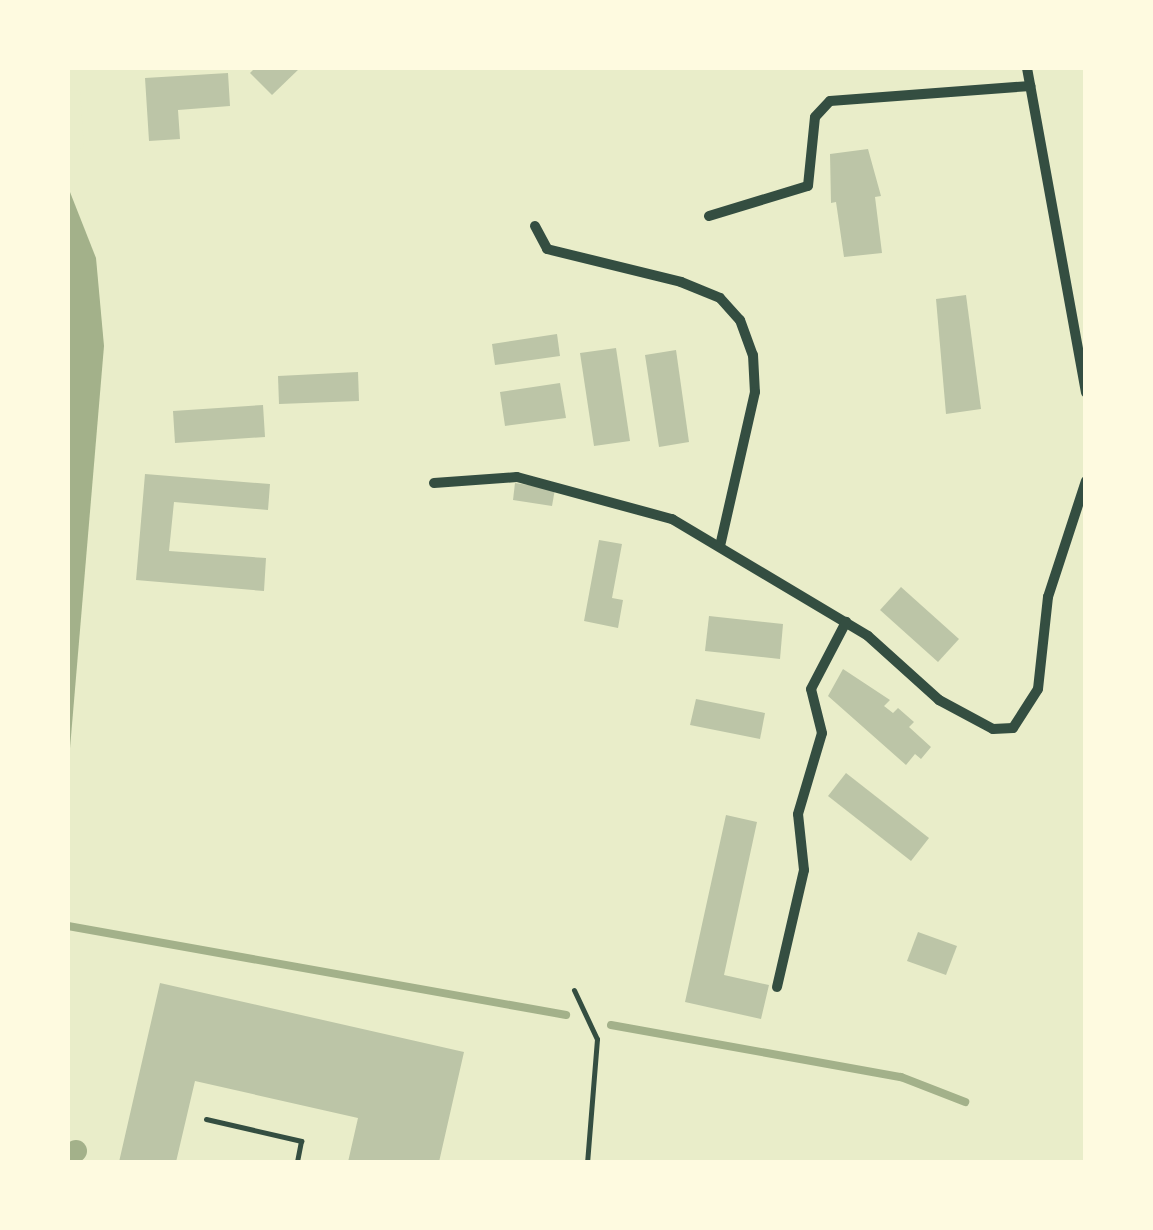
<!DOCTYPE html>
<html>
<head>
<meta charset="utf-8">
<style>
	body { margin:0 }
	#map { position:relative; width:1153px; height:1230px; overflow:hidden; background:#e9edc9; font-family:Barlow,sans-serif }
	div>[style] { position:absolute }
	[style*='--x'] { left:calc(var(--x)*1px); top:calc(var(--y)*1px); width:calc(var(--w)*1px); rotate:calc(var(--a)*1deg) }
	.water>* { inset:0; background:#a3b18a }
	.round { border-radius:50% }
	.pier>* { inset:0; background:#e9edc9 }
	.stream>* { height:8px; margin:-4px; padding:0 4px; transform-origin:4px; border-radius:4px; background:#a3b18a }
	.building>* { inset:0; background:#bcc5a7 }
	.service>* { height:5px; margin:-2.5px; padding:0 2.5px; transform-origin:2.5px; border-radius:2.5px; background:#344e41 }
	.minor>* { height:10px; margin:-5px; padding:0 5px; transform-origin:5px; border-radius:5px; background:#344e41 }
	span { translate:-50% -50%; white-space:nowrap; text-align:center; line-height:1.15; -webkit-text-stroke:8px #fefae0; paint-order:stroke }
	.frame { position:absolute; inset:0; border:70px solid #fefae0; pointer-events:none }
</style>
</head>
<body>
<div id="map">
	<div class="water">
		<i style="clip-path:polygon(68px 187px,96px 258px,104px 346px,68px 772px)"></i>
		<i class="round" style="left:65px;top:1140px;width:22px;height:22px"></i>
	</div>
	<div class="pier">
		<i style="clip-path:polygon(80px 90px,84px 148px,68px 149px,68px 91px)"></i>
	</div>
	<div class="stream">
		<i style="--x:68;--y:926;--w:506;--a:10.13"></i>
		<i style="--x:611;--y:1025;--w:295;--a:10.2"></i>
		<i style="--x:901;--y:1077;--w:69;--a:21.3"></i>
	</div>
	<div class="building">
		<i style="clip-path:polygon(255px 68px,300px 68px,272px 95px,250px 73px)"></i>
		<i style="clip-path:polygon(228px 73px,230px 106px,178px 110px,180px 139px,149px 141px,145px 78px)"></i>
		<i style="clip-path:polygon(868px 149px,881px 196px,875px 197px,882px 253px,844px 257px,836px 202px,831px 203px,830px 154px)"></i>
		<i style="clip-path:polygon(966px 295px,981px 409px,946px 414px,936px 299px)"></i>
		<i style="clip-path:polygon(557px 334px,560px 356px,495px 365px,492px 344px)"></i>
		<i style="clip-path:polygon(616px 348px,630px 441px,594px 446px,580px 353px)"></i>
		<i style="clip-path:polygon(676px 350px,689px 442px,659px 447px,645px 355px)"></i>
		<i style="clip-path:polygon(358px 372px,359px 401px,279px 404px,278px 376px)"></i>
		<i style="clip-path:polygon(560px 383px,566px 418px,505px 426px,500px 392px)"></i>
		<i style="clip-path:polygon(263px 405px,265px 437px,175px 443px,173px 411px)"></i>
		<i style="clip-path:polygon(145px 474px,270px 484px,268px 510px,174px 502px,169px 551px,266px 558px,264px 591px,136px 580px)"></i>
		<i style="clip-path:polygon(515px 483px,555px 489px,552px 506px,513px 500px)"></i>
		<i style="clip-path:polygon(599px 540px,622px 544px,612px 598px,623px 600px,618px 628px,584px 621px)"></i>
		<i style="clip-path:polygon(901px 587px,959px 639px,938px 662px,880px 610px)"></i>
		<i style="clip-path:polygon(709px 616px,783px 624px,780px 659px,705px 651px)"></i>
		<i style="clip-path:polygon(843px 669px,890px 700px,884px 706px,893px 713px,898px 708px,914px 722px,909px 727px,931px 747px,921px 759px,915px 754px,906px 765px,828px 696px)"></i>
		<i style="clip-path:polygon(696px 699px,765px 713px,760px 739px,690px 725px)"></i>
		<i style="clip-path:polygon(846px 773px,929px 838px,911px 861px,828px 796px)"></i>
		<i style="clip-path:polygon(726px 815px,757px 822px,724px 975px,769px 985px,761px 1019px,685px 1002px)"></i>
		<i style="clip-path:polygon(918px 932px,957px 946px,946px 975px,907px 961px)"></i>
		<i style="clip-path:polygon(160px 983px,464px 1052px,439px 1162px,348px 1162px,358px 1118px,195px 1081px,176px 1162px,119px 1162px)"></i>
	</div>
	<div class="service">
		<i style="--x:574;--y:990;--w:54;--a:64.9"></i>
		<i style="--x:597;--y:1039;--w:123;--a:94.6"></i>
		<i style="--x:206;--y:1119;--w:98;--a:13"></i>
		<i style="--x:301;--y:1141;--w:21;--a:101"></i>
	</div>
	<div class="minor">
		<i style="--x:1027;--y:68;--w:330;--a:79.7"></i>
		<i style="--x:709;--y:216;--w:103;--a:-16.9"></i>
		<i style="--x:808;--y:186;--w:69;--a:-84.2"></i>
		<i style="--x:815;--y:117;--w:22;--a:-47"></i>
		<i style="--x:830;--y:101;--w:201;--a:-4.3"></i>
		<i style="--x:535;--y:226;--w:26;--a:62"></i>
		<i style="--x:547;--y:249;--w:138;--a:13.8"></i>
		<i style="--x:681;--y:282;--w:42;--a:22.3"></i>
		<i style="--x:720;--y:298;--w:30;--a:48"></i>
		<i style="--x:740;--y:320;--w:37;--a:70"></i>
		<i style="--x:753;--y:355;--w:37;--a:87"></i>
		<i style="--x:755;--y:392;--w:158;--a:102.8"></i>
		<i style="--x:434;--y:483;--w:83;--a:-4.1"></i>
		<i style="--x:517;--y:477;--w:161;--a:15.2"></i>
		<i style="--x:672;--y:519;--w:228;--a:30.8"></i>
		<i style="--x:868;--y:636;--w:96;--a:42"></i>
		<i style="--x:939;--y:700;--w:61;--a:28.2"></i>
		<i style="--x:993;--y:729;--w:20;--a:-3"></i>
		<i style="--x:1013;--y:728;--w:46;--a:-57.3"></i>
		<i style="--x:1038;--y:689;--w:93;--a:-83.8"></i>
		<i style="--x:1048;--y:597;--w:122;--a:-71.9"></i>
		<i style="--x:777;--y:987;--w:120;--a:-77"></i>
		<i style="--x:804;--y:870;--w:56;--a:-96.1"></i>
		<i style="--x:798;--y:814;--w:84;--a:-73.5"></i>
		<i style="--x:822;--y:733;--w:45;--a:-104"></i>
		<i style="--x:811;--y:689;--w:76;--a:-62.4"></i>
	</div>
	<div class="frame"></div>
</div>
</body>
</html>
